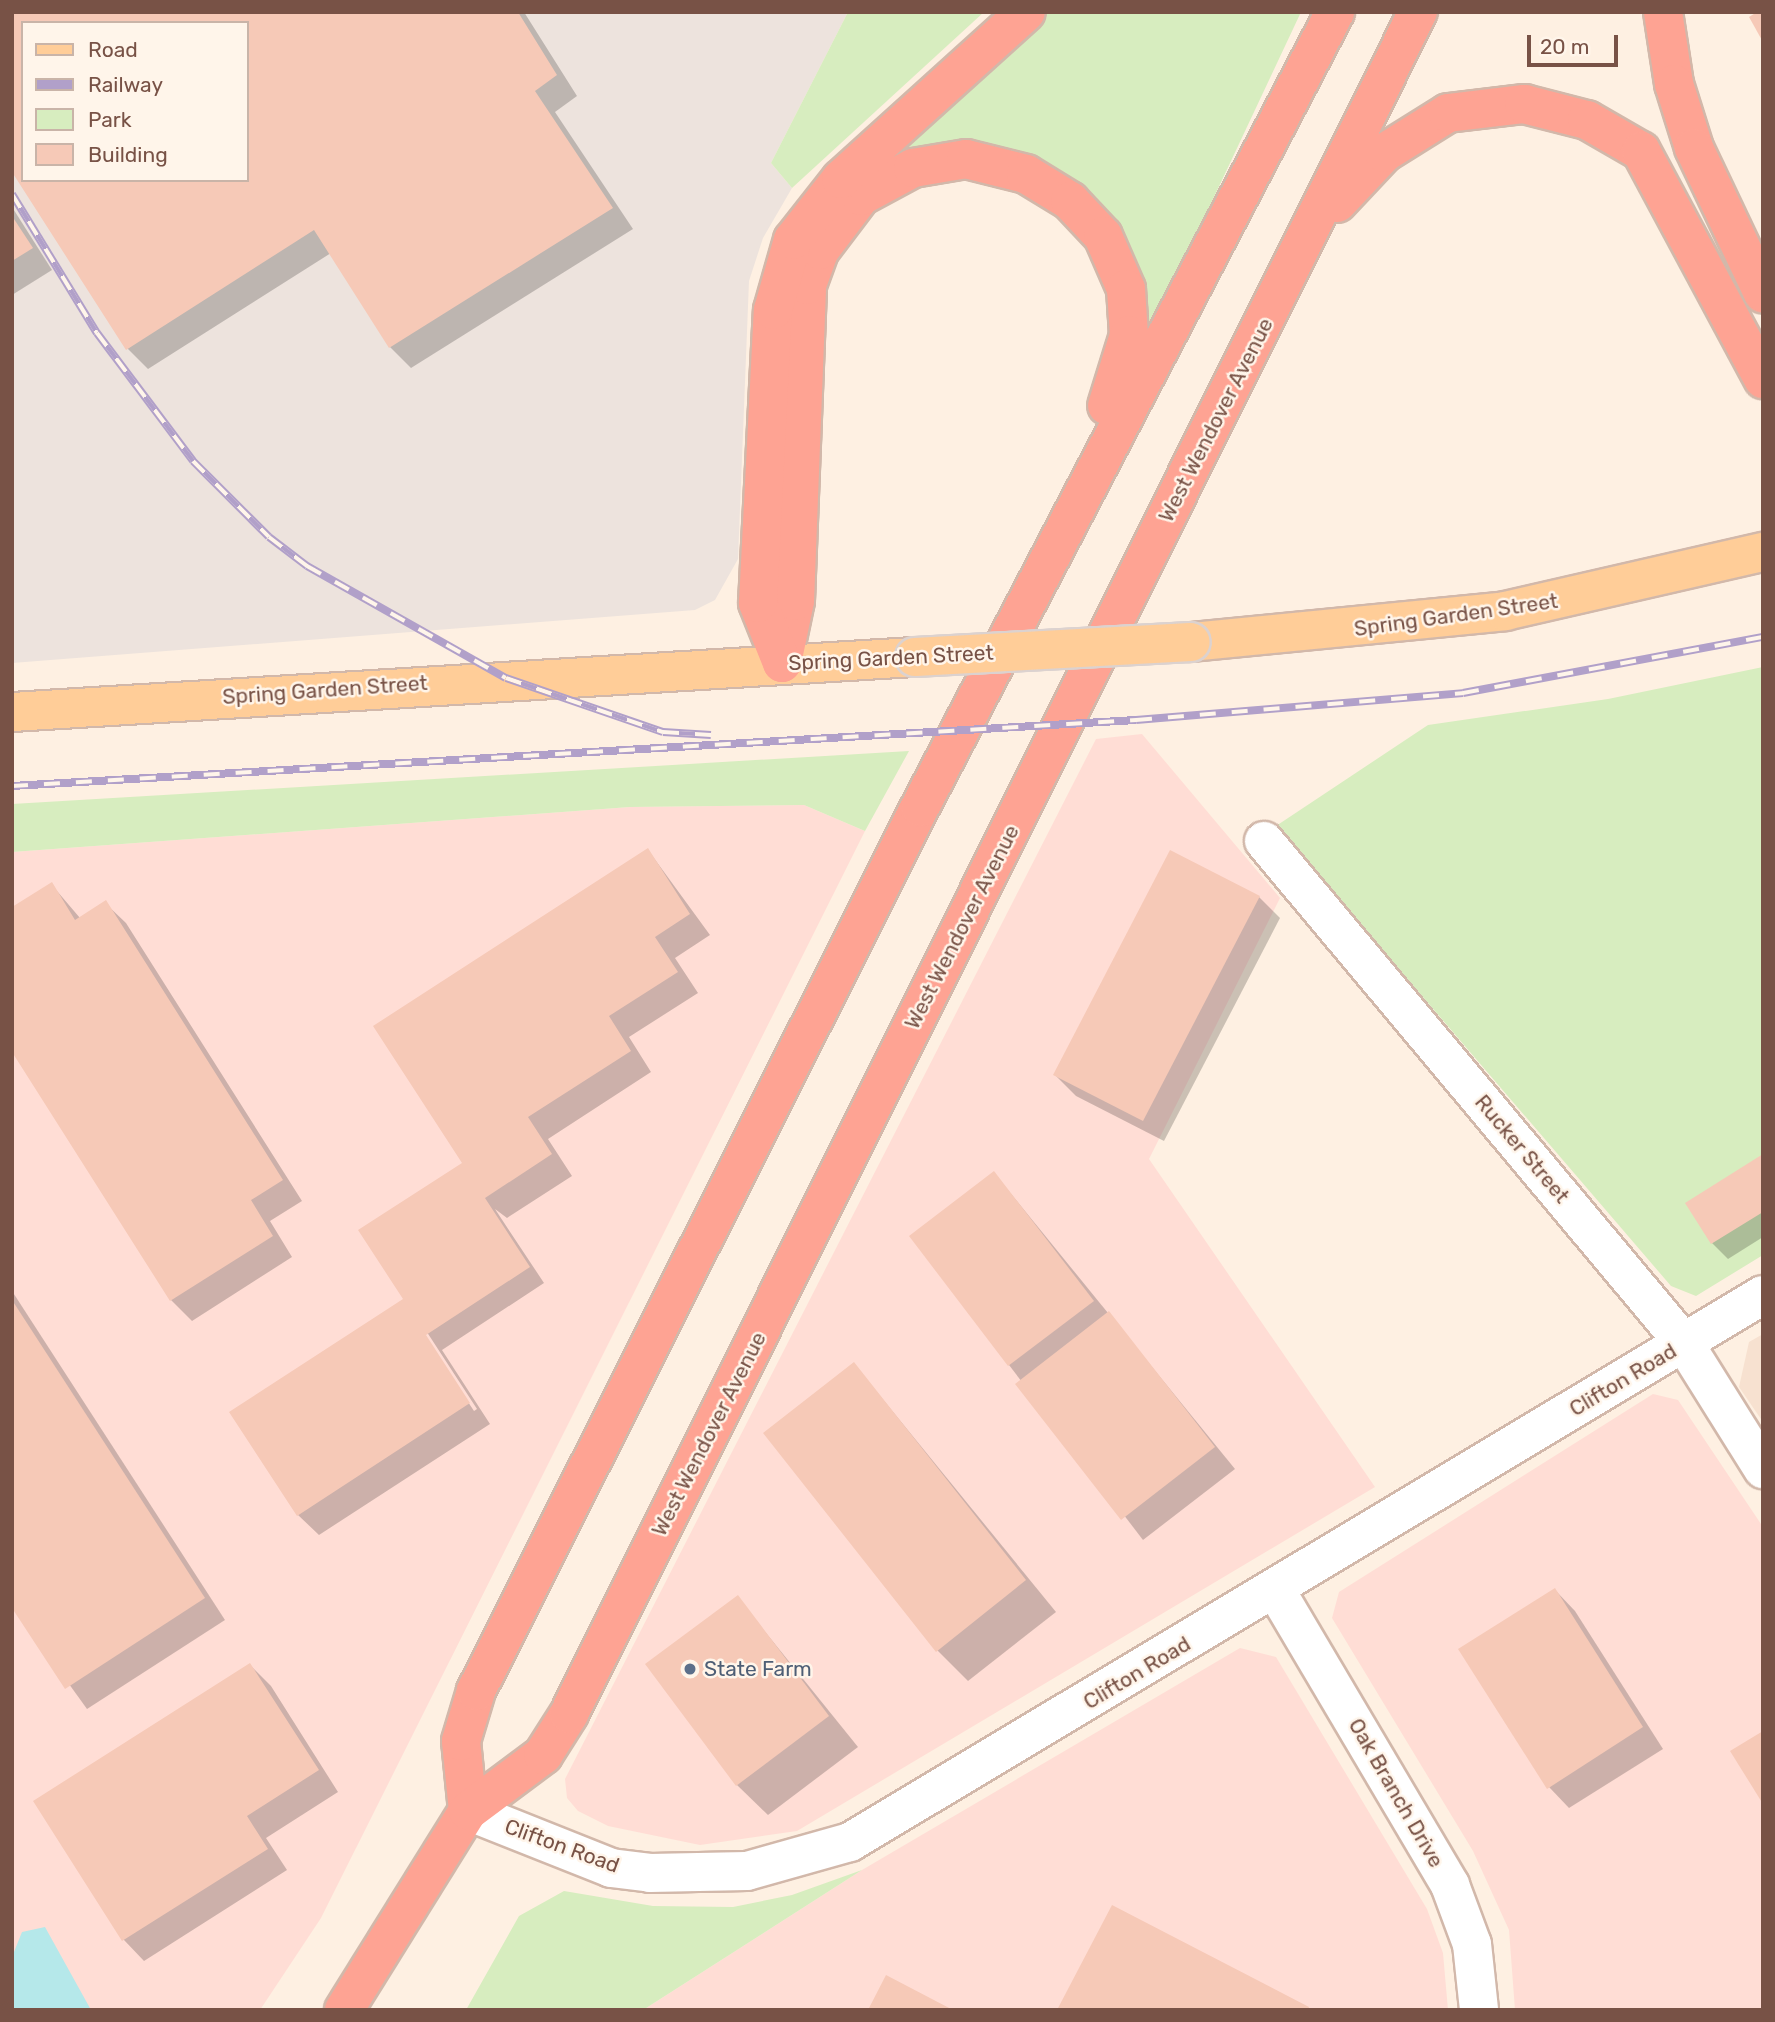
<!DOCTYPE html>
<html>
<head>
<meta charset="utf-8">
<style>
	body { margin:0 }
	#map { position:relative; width:1775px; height:2022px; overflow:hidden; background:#fef0e2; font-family:Rubik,sans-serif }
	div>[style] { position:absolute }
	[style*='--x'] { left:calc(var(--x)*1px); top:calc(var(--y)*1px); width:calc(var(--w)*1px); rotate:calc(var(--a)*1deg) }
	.residential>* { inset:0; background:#f7e1d0 }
	.commercial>* { inset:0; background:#ffddd5 }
	.industrial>* { inset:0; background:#ede3dd }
	.green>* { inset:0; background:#d7edbf }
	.water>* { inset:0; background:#b5e8ea }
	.shadow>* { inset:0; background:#0003 }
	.building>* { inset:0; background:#f6c9b7 }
	.roads { filter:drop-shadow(2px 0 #d2b8aa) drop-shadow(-2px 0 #d2b8aa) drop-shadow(0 2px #d2b8aa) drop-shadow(0 -2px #d2b8aa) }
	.minor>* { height:38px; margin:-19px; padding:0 19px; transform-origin:19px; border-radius:19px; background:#fff }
	.major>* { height:38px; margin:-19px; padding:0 19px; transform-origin:19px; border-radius:19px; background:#ffcd98 }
	.highway>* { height:38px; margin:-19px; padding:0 19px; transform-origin:19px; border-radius:19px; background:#fea393 }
	.rail>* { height:8px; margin-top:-4px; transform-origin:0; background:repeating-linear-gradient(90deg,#fff5ea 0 16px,#b1a0c9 0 32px); box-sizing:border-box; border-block:2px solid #b1a0c9 }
	.bridges { filter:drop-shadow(2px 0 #dcd2cf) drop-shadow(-2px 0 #dcd2cf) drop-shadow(0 2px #dcd2cf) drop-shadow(0 -2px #dcd2cf) }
	.major-bridge>* { height:38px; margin:-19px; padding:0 19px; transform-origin:19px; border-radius:19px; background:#ffcd98 }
	.dots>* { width:19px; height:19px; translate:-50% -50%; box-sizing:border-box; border:4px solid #fff5ea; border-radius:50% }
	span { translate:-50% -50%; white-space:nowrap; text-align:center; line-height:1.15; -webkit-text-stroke:5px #fff5ea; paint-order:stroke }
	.street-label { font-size:21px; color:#785246 }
	.service-label { font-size:21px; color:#4e5e75 }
	.left { translate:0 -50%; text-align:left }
	.frame { position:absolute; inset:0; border:14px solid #785246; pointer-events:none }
	.legend { position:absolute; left:21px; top:21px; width:228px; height:161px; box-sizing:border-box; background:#fff5ea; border:2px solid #c9b4a8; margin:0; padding:9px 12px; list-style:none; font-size:21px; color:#785246 }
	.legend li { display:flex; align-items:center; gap:14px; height:35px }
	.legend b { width:35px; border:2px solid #c9b4a8 }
	.scale { position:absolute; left:1527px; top:35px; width:91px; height:32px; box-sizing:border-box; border:4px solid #785246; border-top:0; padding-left:9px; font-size:21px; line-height:24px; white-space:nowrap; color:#785246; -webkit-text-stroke:5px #fff5ea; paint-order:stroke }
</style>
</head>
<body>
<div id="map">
	<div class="residential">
		<i style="clip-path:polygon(1763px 1334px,1763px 1422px,1739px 1387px,1749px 1342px)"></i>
	</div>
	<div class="commercial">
		<i style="clip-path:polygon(1142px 734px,1280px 898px,1149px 1159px,1375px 1487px,797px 1831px,700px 1845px,608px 1826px,578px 1811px,567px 1798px,565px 1779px,1096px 739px)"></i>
		<i style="clip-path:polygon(804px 805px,865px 831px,321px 1918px,260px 2010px,12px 2010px,12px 852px,630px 807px)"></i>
		<i style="clip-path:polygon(1653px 1394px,1678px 1400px,1763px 1527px,1763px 2010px,1515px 2010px,1509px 1930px,1473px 1851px,1332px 1618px,1339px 1592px)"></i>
		<i style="clip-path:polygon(1240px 1648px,1276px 1657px,1427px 1909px,1443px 1953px,1448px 2010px,643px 2010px,862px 1870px)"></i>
	</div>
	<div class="industrial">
		<i style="clip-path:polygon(evenodd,12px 12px,848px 12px,771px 163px,792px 188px,763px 238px,749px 281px,738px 559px,715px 600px,695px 610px,12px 663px,12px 12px,23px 23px,247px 23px,247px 180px,23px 180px,23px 23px)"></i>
	</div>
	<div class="green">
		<i style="clip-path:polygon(848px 12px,984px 12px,792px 188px,771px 163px)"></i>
		<i style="clip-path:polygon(1043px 12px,1301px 12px,1143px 348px,1133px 256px,1096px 197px,1062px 171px,1027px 154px,982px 144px,877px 172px)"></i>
		<i style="clip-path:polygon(1763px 667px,1763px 1255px,1696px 1296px,1671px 1286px,1276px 826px,1428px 725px,1608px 699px)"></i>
		<i style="clip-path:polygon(909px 751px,865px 831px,804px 805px,630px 807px,12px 852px,12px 804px)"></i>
		<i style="clip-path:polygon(862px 1870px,643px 2010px,466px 2010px,519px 1916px,564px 1891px,653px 1906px,733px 1907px,792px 1895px)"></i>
	</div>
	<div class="water">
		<i style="clip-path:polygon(45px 1927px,91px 2010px,12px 2010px,12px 1957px,22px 1932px)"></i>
	</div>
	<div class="shadow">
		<i style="clip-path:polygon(evenodd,12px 12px,524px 12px,577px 96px,555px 112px,633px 229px,411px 368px,390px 347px,331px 253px,148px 369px,128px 349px,12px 168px,12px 12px,23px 23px,247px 23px,247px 180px,23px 180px,23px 23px)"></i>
		<i style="clip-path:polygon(12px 207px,52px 270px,12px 295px)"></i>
		<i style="clip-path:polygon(evenodd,648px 850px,710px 935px,675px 958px,698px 993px,629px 1037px,651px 1072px,548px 1139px,572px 1176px,507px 1218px,495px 1209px,544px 1283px,442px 1350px,490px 1424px,319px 1535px,298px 1515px,406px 1300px,462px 1165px,648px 850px,416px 1323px,421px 1323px,477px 1409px,474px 1411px,416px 1323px)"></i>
		<i style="clip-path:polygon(51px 884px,80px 918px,105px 903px,126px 923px,302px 1201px,270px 1221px,292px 1257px,192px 1321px,171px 1300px,12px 1049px)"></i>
		<i style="clip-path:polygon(1259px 897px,1280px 918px,1164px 1141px,1076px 1096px,1055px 1075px)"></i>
		<i style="clip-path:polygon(1763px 1157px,1763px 1237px,1728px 1259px,1712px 1243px)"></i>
		<i style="clip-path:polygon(994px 1173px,1235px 1469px,1143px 1540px,1009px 1365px)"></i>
		<i style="clip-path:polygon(12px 1291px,225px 1620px,87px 1709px,12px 1605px)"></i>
		<i style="clip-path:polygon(854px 1364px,1056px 1612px,968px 1681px,937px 1650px)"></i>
		<i style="clip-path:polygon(1555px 1590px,1575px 1611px,1663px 1749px,1569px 1808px,1549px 1787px)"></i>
		<i style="clip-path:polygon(737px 1597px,858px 1747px,768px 1815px,737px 1785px)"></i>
		<i style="clip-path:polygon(250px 1665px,271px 1686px,338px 1792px,266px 1838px,287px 1870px,144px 1961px,124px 1940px,35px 1802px)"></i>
	</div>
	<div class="building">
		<i style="clip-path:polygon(evenodd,12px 12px,518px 12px,557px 75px,535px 91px,613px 208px,389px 348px,314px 230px,126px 350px,12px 172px,12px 12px,23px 23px,247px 23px,247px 180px,23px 180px,23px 23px)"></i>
		<i style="clip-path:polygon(1757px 12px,1763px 12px,1763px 42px,1749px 17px)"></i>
		<i style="clip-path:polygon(12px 216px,33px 248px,12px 261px)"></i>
		<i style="clip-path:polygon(648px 848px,690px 914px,655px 937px,678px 972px,609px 1016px,631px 1051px,528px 1117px,552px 1154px,485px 1198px,530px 1267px,426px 1335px,470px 1403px,297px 1516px,229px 1412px,403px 1299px,358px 1230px,462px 1163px,373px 1026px)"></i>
		<i style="clip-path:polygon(1170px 850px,1260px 896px,1143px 1121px,1053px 1075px)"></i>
		<i style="clip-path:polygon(52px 882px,75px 920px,106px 900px,283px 1180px,251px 1200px,273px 1236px,170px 1301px,12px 1052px,12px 907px)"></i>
		<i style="clip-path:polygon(1763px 1154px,1763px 1212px,1711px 1244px,1685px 1203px)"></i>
		<i style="clip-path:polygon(994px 1171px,1094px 1301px,1008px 1366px,909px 1236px)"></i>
		<i style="clip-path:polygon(12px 1300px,205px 1598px,65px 1689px,12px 1608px)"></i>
		<i style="clip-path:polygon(1109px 1311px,1215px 1447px,1121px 1520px,1015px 1384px)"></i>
		<i style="clip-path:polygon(854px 1362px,1026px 1580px,936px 1652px,763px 1433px)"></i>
		<i style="clip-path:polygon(1555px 1588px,1643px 1727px,1547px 1789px,1458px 1649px)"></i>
		<i style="clip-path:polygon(738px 1595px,829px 1716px,736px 1786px,645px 1664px)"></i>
		<i style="clip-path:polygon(250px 1663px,319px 1770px,247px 1816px,268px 1849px,122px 1941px,33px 1801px)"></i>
		<i style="clip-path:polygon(1763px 1731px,1763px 1804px,1730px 1751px)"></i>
		<i style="clip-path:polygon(1112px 1905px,1309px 2007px,1308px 2010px,1057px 2010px)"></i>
		<i style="clip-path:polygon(886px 1975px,953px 2010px,868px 2010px)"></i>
	</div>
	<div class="roads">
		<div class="minor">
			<i style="--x:1264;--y:841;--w:655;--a:50.08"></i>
			<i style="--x:1684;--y:1343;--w:149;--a:57.9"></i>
			<i style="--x:1275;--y:1589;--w:344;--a:59.4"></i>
			<i style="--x:1450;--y:1885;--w:63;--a:69.6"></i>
			<i style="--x:1472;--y:1944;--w:66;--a:83.9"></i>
			<i style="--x:468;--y:1811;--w:154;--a:21.7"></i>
			<i style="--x:611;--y:1868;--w:39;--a:7"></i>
			<i style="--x:650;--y:1873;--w:97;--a:-1.2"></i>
			<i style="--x:747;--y:1871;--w:107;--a:-15.7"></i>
			<i style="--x:850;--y:1842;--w:1064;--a:-30.93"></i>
		</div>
		<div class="major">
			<i style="--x:1191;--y:642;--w:316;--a:-5.6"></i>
			<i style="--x:1505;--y:611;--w:265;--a:-12.9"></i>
			<i style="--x:12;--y:712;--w:905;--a:-3.49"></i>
		</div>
		<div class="highway">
			<i style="--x:1663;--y:12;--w:73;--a:81.3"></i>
			<i style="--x:1674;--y:84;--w:67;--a:72.6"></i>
			<i style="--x:1694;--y:148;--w:161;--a:64.6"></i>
			<i style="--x:1337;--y:203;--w:69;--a:-46.8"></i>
			<i style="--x:1384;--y:153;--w:75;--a:-32"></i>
			<i style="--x:1448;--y:113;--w:77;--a:-6.8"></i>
			<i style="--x:1524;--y:104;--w:65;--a:14.3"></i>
			<i style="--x:1587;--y:120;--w:62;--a:29.9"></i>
			<i style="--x:1641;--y:151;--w:259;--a:61.8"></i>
			<i style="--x:782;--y:663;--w:63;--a:-78.2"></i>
			<i style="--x:795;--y:601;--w:316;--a:-87.8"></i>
			<i style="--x:807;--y:285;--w:37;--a:-70"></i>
			<i style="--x:820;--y:250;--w:68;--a:-52.8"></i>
			<i style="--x:861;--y:196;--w:59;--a:-28.3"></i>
			<i style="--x:913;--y:168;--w:54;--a:-9.6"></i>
			<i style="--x:966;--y:159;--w:62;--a:14"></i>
			<i style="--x:1026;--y:174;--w:52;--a:31.5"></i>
			<i style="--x:1070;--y:201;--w:48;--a:46.7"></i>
			<i style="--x:1103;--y:236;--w:58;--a:66.5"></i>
			<i style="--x:1126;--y:289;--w:46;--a:86.3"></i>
			<i style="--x:1129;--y:335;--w:74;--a:107.2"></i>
			<i style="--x:782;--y:663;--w:65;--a:-111.8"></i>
			<i style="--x:758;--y:603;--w:293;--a:-87.1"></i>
			<i style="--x:773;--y:310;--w:73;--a:-74.1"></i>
			<i style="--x:793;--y:240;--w:78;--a:-51.8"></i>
			<i style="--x:841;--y:179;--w:249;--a:-42.1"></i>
			<i style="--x:468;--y:1811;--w:70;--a:-95.7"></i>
			<i style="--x:461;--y:1741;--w:52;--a:-73.3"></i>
			<i style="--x:476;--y:1691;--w:989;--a:-63.33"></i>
			<i style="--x:920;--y:807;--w:897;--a:-62.43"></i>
			<i style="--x:344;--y:2010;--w:234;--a:-58.1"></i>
			<i style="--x:468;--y:1811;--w:94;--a:-36.7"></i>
			<i style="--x:543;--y:1755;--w:49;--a:-57.6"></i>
			<i style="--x:569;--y:1714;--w:1902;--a:-63.49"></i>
		</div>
	</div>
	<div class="rail">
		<i style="--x:12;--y:194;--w:163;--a:58.6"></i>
		<i style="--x:97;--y:333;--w:160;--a:53.1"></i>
		<i style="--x:193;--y:461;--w:107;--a:45"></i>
		<i style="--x:269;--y:537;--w:48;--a:37.3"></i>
		<i style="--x:307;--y:566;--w:228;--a:29.4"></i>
		<i style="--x:506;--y:678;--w:166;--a:19"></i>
		<i style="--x:663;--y:732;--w:48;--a:3.6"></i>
		<i style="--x:12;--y:786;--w:1126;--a:-3.36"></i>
		<i style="--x:1136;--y:720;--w:328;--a:-4.7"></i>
		<i style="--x:1463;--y:693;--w:305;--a:-10.6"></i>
	</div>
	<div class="bridges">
		<div class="major-bridge">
			<i style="--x:915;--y:657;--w:276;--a:-3.1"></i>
		</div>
	</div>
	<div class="dots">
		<i style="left:690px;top:1669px;background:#5c6f8a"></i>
	</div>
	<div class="street-label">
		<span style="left:1216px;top:420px;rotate:-63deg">West Wendover Avenue</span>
		<span style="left:1456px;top:615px;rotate:-8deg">Spring Garden Street</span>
		<span style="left:891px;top:658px;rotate:-3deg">Spring Garden Street</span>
		<span style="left:325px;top:690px;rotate:-4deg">Spring Garden Street</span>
		<span style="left:962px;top:927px;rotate:-63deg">West Wendover Avenue</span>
		<span style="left:1522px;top:1149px;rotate:50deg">Rucker Street</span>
		<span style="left:1623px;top:1380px;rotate:-31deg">Clifton Road</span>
		<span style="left:709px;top:1434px;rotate:-63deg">West Wendover Avenue</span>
		<span style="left:1137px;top:1673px;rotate:-31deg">Clifton Road</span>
		<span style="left:1396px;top:1793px;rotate:60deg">Oak Branch Drive</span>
		<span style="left:562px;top:1846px;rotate:20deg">Clifton Road</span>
	</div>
	<div class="service-label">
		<span class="left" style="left:704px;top:1669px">State Farm</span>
	</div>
	<div class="frame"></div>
	<ul class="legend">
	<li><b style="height:9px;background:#ffcd98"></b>Road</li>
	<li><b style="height:9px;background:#b1a0c9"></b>Railway</li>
	<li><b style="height:19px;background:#d7edbf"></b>Park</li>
	<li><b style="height:19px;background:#f6c9b7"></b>Building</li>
	</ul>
	<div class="scale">20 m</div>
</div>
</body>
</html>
